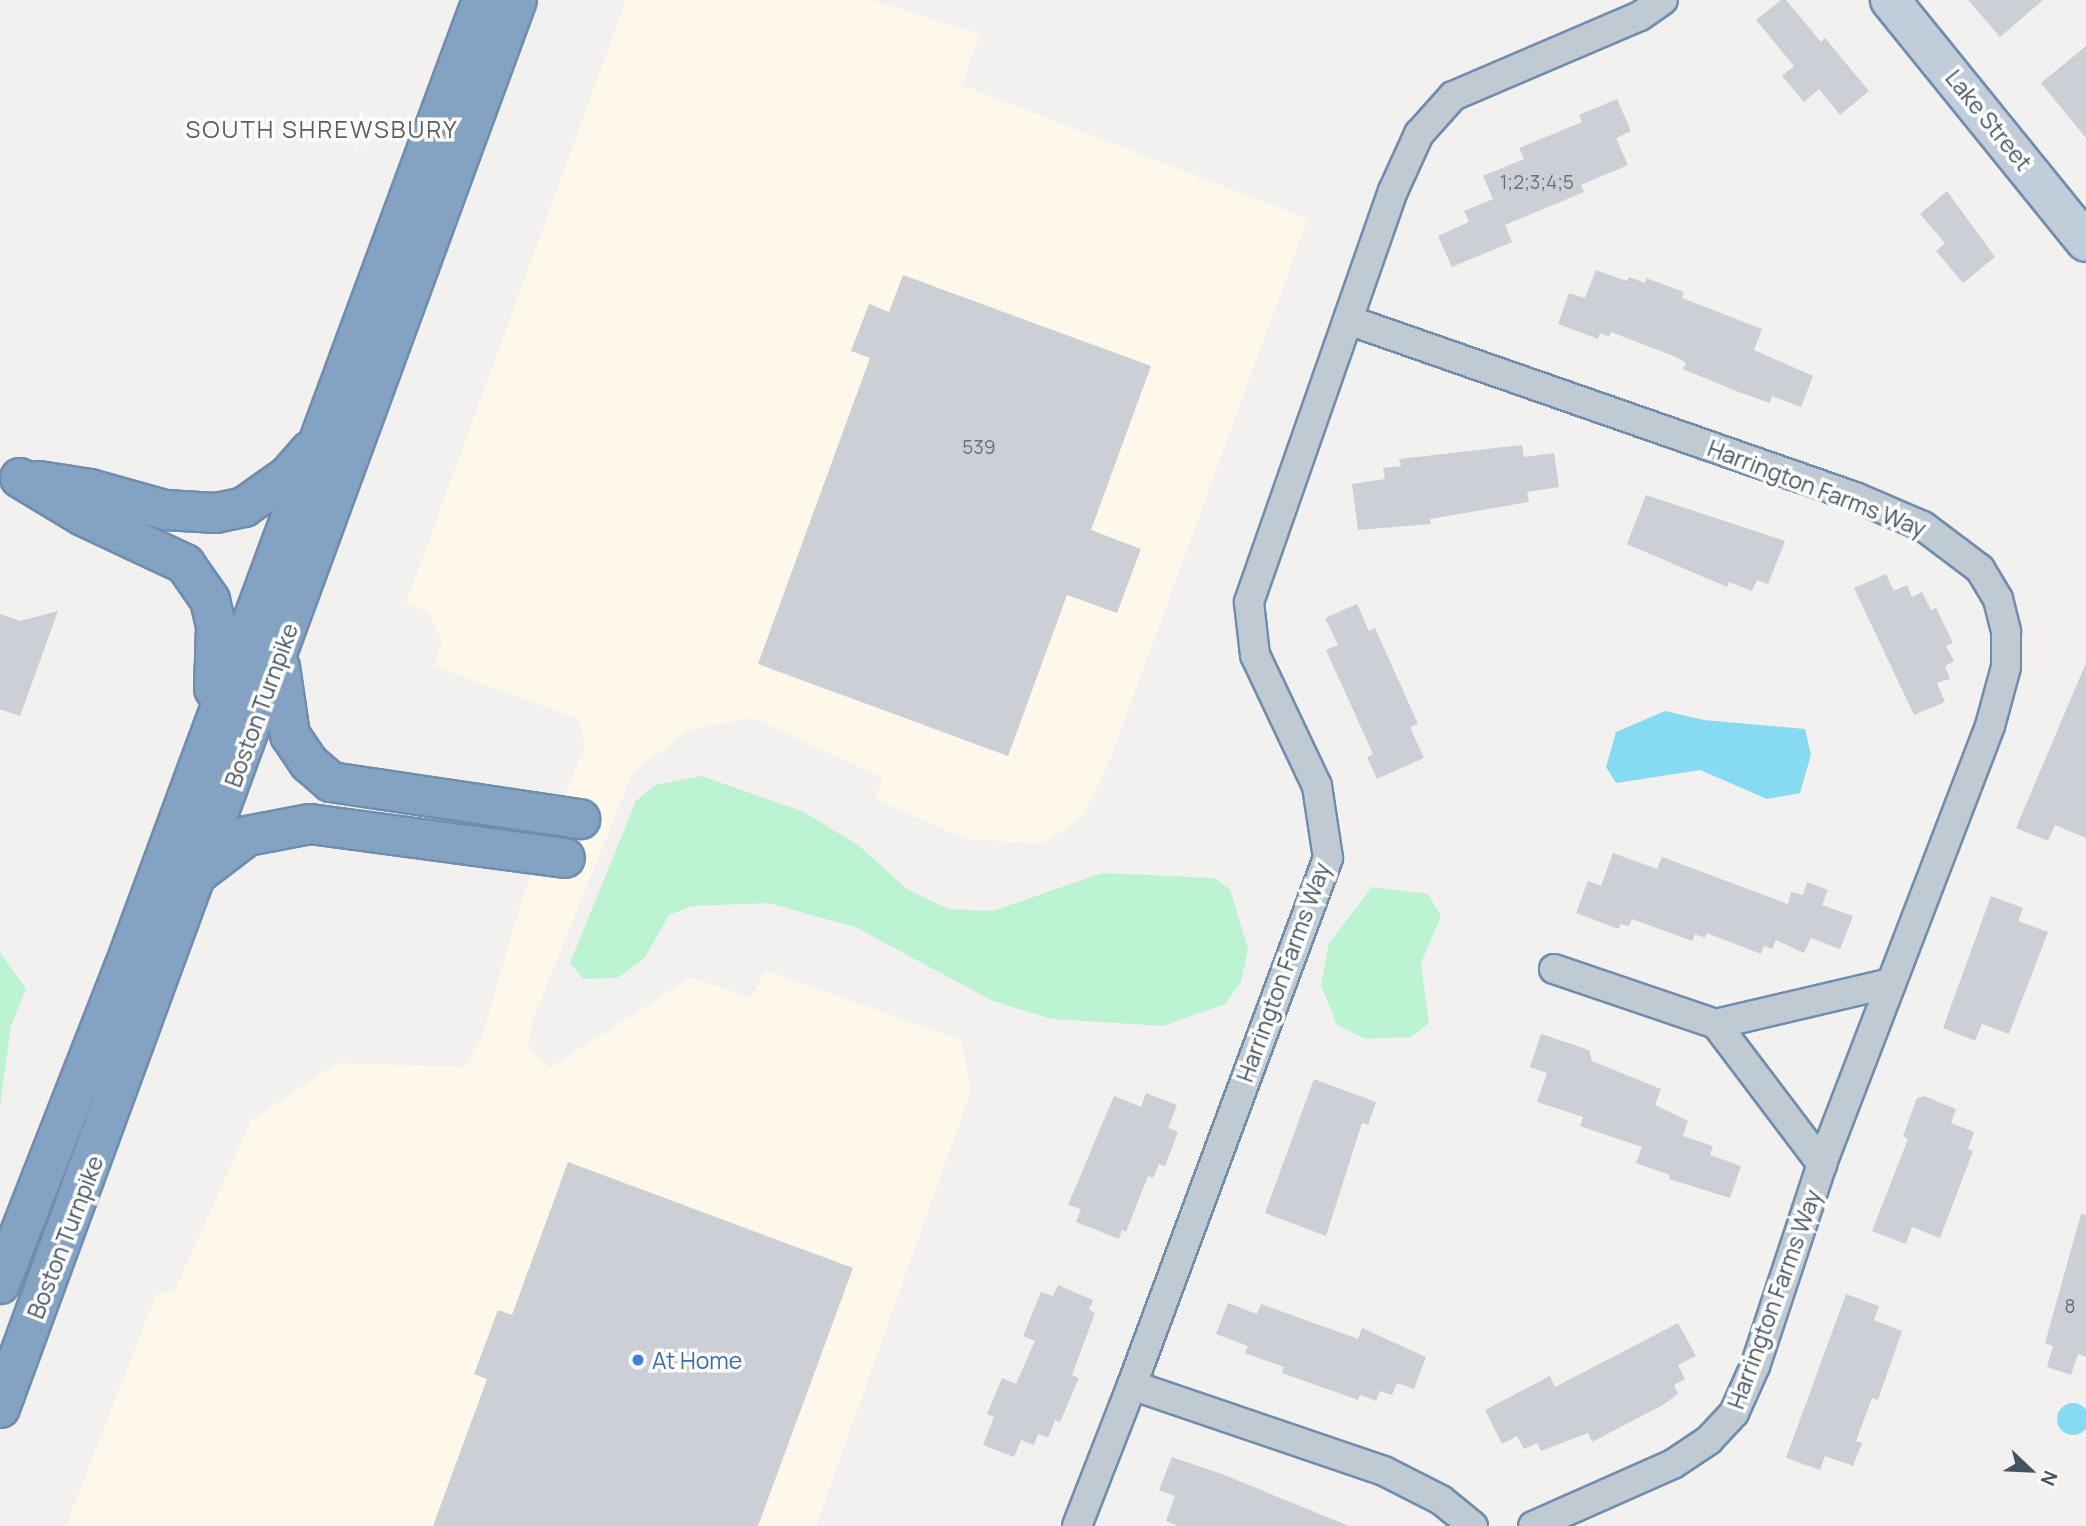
<!DOCTYPE html>
<html>
<head>
<meta charset="utf-8">
<style>
	body { margin:0 }
	#map { position:relative; width:2086px; height:1526px; overflow:hidden; background:#f3f0f0; font-family:Manrope,sans-serif }
	div>[style] { position:absolute }
	[style*='--x'] { left:calc(var(--x)*1px); top:calc(var(--y)*1px); width:calc(var(--w)*1px); rotate:calc(var(--a)*1deg) }
	.commercial>* { inset:0; background:#fdf8e9 }
	.green>* { inset:0; background:#bcf3d2 }
	.water>* { inset:0; background:#86dbf3 }
	.round { border-radius:50% }
	.building>* { inset:0; background:#cccfd5 }
	.roads { filter:drop-shadow(2px 0 #6f8dae) drop-shadow(-2px 0 #6f8dae) drop-shadow(0 2px #6f8dae) drop-shadow(0 -2px #6f8dae) }
	.street>* { height:28px; margin:-14px; padding:0 14px; transform-origin:14px; border-radius:14px; background:#c0cad3 }
	.secondary>* { height:38px; margin:-19px; padding:0 19px; transform-origin:19px; border-radius:19px; background:#c1cdda }
	.highway>* { height:38px; margin:-19px; padding:0 19px; transform-origin:19px; border-radius:19px; background:#84a2c2 }
	.dots>* { width:19px; height:19px; translate:-50% -50%; box-sizing:border-box; border:4px solid #fff; border-radius:50% }
	span { translate:-50% -50%; white-space:nowrap; text-align:center; line-height:1.15; -webkit-text-stroke:7px #fff; paint-order:stroke }
	.number-label { font-size:19px; color:#68727c }
	.number-label span { -webkit-text-stroke-width:0 }
	.street-label { font-size:23px; color:#46535f }
	.shop-label { font-size:23px; color:#366cbe }
	.left { translate:0 -50%; text-align:left }
	.neighbourhood-label { font-size:24px; color:#5c6066; letter-spacing:2px }
	.north { position:absolute; left:1995px; top:1435px; width:70px; height:70px; -webkit-text-stroke:5px #fff; paint-order:stroke; rotate:113deg; font-size:19px; font-weight:700; line-height:28px; text-align:center; color:#46535f }
	.north::after { content:''; display:block; margin:auto; width:24px; height:32px; background:#46535f; clip-path:polygon(50% 0,100% 100%,50% 72%,0 100%) }
</style>
</head>
<body>
<div id="map">
	<div class="commercial">
		<i style="clip-path:polygon(626px 0,871px 0,980px 34px,962px 85px,1308px 219px,1110px 760px,1083px 816px,1043px 844px,966px 839px,875px 799px,883px 778px,753px 718px,691px 729px,633px 772px,533px 1019px,528px 1047px,550px 1068px,691px 977px,751px 998px,765px 970px,961px 1040px,971px 1091px,816px 1526px,66px 1526px,156px 1295px,175px 1290px,251px 1121px,336px 1063px,464px 1067px,482px 1037px,523px 896px,585px 746px,578px 719px,434px 666px,442px 643px,429px 612px,406px 604px)"></i>
	</div>
	<div class="green">
		<i style="clip-path:polygon(701px 776px,802px 811px,858px 845px,907px 889px,948px 909px,993px 911px,1102px 873px,1214px 878px,1230px 889px,1248px 949px,1241px 982px,1225px 1004px,1163px 1026px,1052px 1019px,993px 1001px,855px 927px,768px 903px,692px 906px,669px 915px,644px 959px,617px 978px,583px 979px,570px 963px,636px 801px,655px 785px)"></i>
		<i style="clip-path:polygon(1372px 887px,1428px 894px,1441px 916px,1421px 963px,1429px 1023px,1411px 1037px,1365px 1039px,1337px 1025px,1321px 985px,1329px 943px)"></i>
		<i style="clip-path:polygon(0 952px,26px 989px,11px 1026px,0 1107px)"></i>
	</div>
	<div class="water">
		<i style="clip-path:polygon(1665px 711px,1704px 720px,1805px 729px,1811px 755px,1800px 793px,1767px 799px,1700px 770px,1616px 783px,1606px 767px,1616px 732px)"></i>
		<i class="round" style="left:2057px;top:1403px;width:32px;height:32px"></i>
	</div>
	<div class="building">
		<i style="clip-path:polygon(1781px 0,1786px 0,1821px 42px,1825px 38px,1869px 91px,1840px 115px,1819px 89px,1804px 102px,1782px 76px,1794px 66px,1756px 20px)"></i>
		<i style="clip-path:polygon(1968px 0,2043px 0,2000px 37px)"></i>
		<i style="clip-path:polygon(2086px 46px,2086px 138px,2041px 83px)"></i>
		<i style="clip-path:polygon(1617px 99px,1631px 131px,1616px 138px,1628px 165px,1581px 185px,1584px 192px,1505px 225px,1512px 242px,1452px 267px,1438px 236px,1469px 222px,1464px 211px,1493px 199px,1483px 176px,1524px 159px,1519px 148px,1582px 122px,1579px 115px)"></i>
		<i style="clip-path:polygon(1947px 191px,1995px 257px,1963px 283px,1936px 251px,1945px 243px,1920px 214px)"></i>
		<i style="clip-path:polygon(1596px 270px,1627px 281px,1629px 277px,1645px 283px,1646px 278px,1684px 292px,1682px 298px,1762px 329px,1754px 350px,1813px 376px,1801px 407px,1772px 396px,1770px 403px,1736px 391px,1683px 369px,1686px 363px,1676px 357px,1611px 332px,1609px 337px,1600px 333px,1598px 339px,1558px 324px,1569px 293px,1585px 298px)"></i>
		<i style="clip-path:polygon(903px 275px,1151px 366px,1091px 530px,1141px 549px,1117px 613px,1067px 595px,1008px 756px,758px 664px,870px 358px,851px 351px,869px 304px,889px 312px)"></i>
		<i style="clip-path:polygon(1522px 445px,1524px 457px,1554px 453px,1559px 487px,1527px 492px,1529px 502px,1430px 519px,1431px 524px,1358px 530px,1352px 484px,1385px 479px,1383px 468px,1401px 466px,1399px 459px)"></i>
		<i style="clip-path:polygon(1646px 495px,1785px 541px,1768px 584px,1757px 580px,1752px 591px,1729px 582px,1727px 587px,1627px 544px)"></i>
		<i style="clip-path:polygon(1886px 574px,1894px 591px,1907px 585px,1912px 597px,1922px 592px,1931px 610px,1936px 608px,1953px 643px,1946px 646px,1954px 661px,1945px 666px,1950px 679px,1937px 683px,1945px 702px,1914px 715px,1854px 588px)"></i>
		<i style="clip-path:polygon(1357px 604px,1369px 631px,1375px 628px,1418px 724px,1410px 727px,1424px 758px,1377px 779px,1367px 757px,1373px 754px,1326px 650px,1338px 645px,1325px 618px)"></i>
		<i style="clip-path:polygon(58px 611px,20px 716px,0 709px,0 614px,20px 621px)"></i>
		<i style="clip-path:polygon(2086px 663px,2086px 838px,2055px 825px,2048px 841px,2016px 828px)"></i>
		<i style="clip-path:polygon(1613px 853px,1657px 869px,1662px 857px,1788px 904px,1791px 892px,1803px 895px,1807px 882px,1828px 890px,1822px 905px,1853px 916px,1840px 949px,1811px 938px,1804px 953px,1776px 940px,1772px 949px,1764px 946px,1761px 954px,1707px 933px,1705px 938px,1695px 934px,1692px 941px,1632px 919px,1629px 926px,1620px 924px,1619px 929px,1576px 913px,1588px 881px,1601px 886px)"></i>
		<i style="clip-path:polygon(1991px 896px,2023px 908px,2018px 921px,2048px 932px,2009px 1034px,1982px 1024px,1975px 1041px,1943px 1028px)"></i>
		<i style="clip-path:polygon(1541px 1034px,1589px 1050px,1592px 1061px,1661px 1089px,1655px 1105px,1688px 1121px,1683px 1136px,1713px 1146px,1710px 1155px,1741px 1166px,1730px 1198px,1669px 1179px,1670px 1175px,1636px 1163px,1642px 1147px,1580px 1126px,1583px 1117px,1537px 1102px,1547px 1073px,1530px 1067px)"></i>
		<i style="clip-path:polygon(1314px 1079px,1376px 1102px,1368px 1125px,1362px 1123px,1326px 1236px,1265px 1213px)"></i>
		<i style="clip-path:polygon(1146px 1093px,1177px 1105px,1168px 1128px,1178px 1132px,1165px 1166px,1159px 1164px,1153px 1178px,1148px 1176px,1126px 1232px,1122px 1230px,1119px 1239px,1076px 1222px,1081px 1209px,1068px 1205px,1114px 1096px,1141px 1107px)"></i>
		<i style="clip-path:polygon(1924px 1096px,1956px 1109px,1951px 1123px,1974px 1132px,1968px 1149px,1973px 1151px,1940px 1238px,1912px 1227px,1906px 1244px,1872px 1231px,1908px 1139px,1903px 1136px,1917px 1098px)"></i>
		<i style="clip-path:polygon(568px 1162px,853px 1268px,758px 1526px,433px 1526px,487px 1379px,474px 1374px,498px 1310px,512px 1315px)"></i>
		<i style="clip-path:polygon(2081px 1214px,2086px 1215px,2086px 1357px,2078px 1354px,2071px 1375px,2047px 1367px,2053px 1346px,2045px 1343px)"></i>
		<i style="clip-path:polygon(1058px 1285px,1093px 1300px,1089px 1310px,1095px 1313px,1072px 1375px,1079px 1378px,1060px 1422px,1055px 1420px,1048px 1438px,1038px 1434px,1034px 1445px,1021px 1440px,1014px 1457px,983px 1445px,994px 1417px,987px 1414px,1002px 1378px,1016px 1384px,1035px 1341px,1023px 1336px,1041px 1292px,1053px 1296px)"></i>
		<i style="clip-path:polygon(1846px 1294px,1879px 1306px,1874px 1320px,1902px 1331px,1878px 1400px,1872px 1398px,1856px 1441px,1862px 1443px,1853px 1466px,1825px 1456px,1820px 1470px,1786px 1458px)"></i>
		<i style="clip-path:polygon(1228px 1303px,1257px 1314px,1261px 1304px,1358px 1339px,1362px 1328px,1426px 1357px,1414px 1389px,1397px 1383px,1392px 1395px,1380px 1391px,1376px 1401px,1360px 1395px,1358px 1400px,1282px 1373px,1284px 1367px,1245px 1353px,1248px 1346px,1216px 1334px)"></i>
		<i style="clip-path:polygon(1678px 1323px,1696px 1356px,1678px 1365px,1685px 1379px,1674px 1385px,1678px 1394px,1663px 1405px,1592px 1442px,1588px 1433px,1541px 1451px,1537px 1443px,1524px 1449px,1517px 1436px,1502px 1444px,1485px 1410px,1550px 1376px,1555px 1387px)"></i>
		<i style="clip-path:polygon(1172px 1457px,1222px 1474px,1349px 1526px,1178px 1526px,1166px 1521px,1175px 1496px,1159px 1490px)"></i>
	</div>
	<div class="roads">
		<div class="street">
			<i style="--x:1348;--y:320;--w:537;--a:19.24"></i>
			<i style="--x:1855;--y:497;--w:74;--a:23.1"></i>
			<i style="--x:1923;--y:526;--w:71;--a:37"></i>
			<i style="--x:1980;--y:569;--w:35;--a:59"></i>
			<i style="--x:1998;--y:599;--w:34;--a:76"></i>
			<i style="--x:2006;--y:632;--w:35;--a:90"></i>
			<i style="--x:2006;--y:667;--w:61;--a:105.2"></i>
			<i style="--x:1990;--y:726;--w:469;--a:111"></i>
			<i style="--x:1822;--y:1164;--w:213;--a:108.3"></i>
			<i style="--x:1755;--y:1366;--w:51;--a:114.1"></i>
			<i style="--x:1734;--y:1413;--w:37;--a:133"></i>
			<i style="--x:1709;--y:1440;--w:43;--a:146.3"></i>
			<i style="--x:1673;--y:1464;--w:153;--a:156.1"></i>
			<i style="--x:1554;--y:969;--w:171;--a:18.8"></i>
			<i style="--x:1716;--y:1024;--w:180;--a:-13.2"></i>
			<i style="--x:1716;--y:1024;--w:176;--a:52.9"></i>
			<i style="--x:1077;--y:1526;--w:151;--a:-68.7"></i>
			<i style="--x:1473;--y:1526;--w:41;--a:-140.9"></i>
			<i style="--x:1441;--y:1500;--w:64;--a:-153"></i>
			<i style="--x:1384;--y:1471;--w:266;--a:-161.2"></i>
			<i style="--x:1132;--y:1385;--w:562;--a:-69.6"></i>
			<i style="--x:1328;--y:858;--w:73;--a:-98.7"></i>
			<i style="--x:1317;--y:786;--w:145;--a:-115.3"></i>
			<i style="--x:1255;--y:655;--w:53;--a:-96.5"></i>
			<i style="--x:1249;--y:602;--w:435;--a:-70.7"></i>
			<i style="--x:1393;--y:191;--w:63;--a:-65.5"></i>
			<i style="--x:1419;--y:134;--w:51;--a:-48.2"></i>
			<i style="--x:1453;--y:96;--w:203;--a:-23.2"></i>
			<i style="--x:1640;--y:16;--w:28;--a:-35"></i>
		</div>
		<div class="secondary">
			<i style="--x:1890;--y:0;--w:311;--a:51"></i>
		</div>
		<div class="highway">
			<i style="--x:20;--y:478;--w:74;--a:31.1"></i>
			<i style="--x:83;--y:516;--w:113;--a:25.2"></i>
			<i style="--x:185;--y:564;--w:44;--a:55.2"></i>
			<i style="--x:210;--y:600;--w:28;--a:77"></i>
			<i style="--x:216;--y:627;--w:62;--a:91.8"></i>
			<i style="--x:39;--y:481;--w:52;--a:8.9"></i>
			<i style="--x:90;--y:489;--w:78;--a:15.6"></i>
			<i style="--x:165;--y:510;--w:51;--a:3.4"></i>
			<i style="--x:216;--y:513;--w:29;--a:-12"></i>
			<i style="--x:244;--y:507;--w:54;--a:-35.2"></i>
			<i style="--x:288;--y:476;--w:33;--a:-49"></i>
			<i style="--x:280;--y:667;--w:69;--a:81.6"></i>
			<i style="--x:290;--y:735;--w:34;--a:56"></i>
			<i style="--x:309;--y:763;--w:29;--a:41"></i>
			<i style="--x:331;--y:782;--w:252;--a:8.5"></i>
			<i style="--x:200;--y:872;--w:59;--a:-37.5"></i>
			<i style="--x:247;--y:836;--w:64;--a:-10.8"></i>
			<i style="--x:310;--y:824;--w:257;--a:7.6"></i>
			<i style="--x:0;--y:1284;--w:339;--a:-68.6"></i>
			<i style="--x:124;--y:968;--w:1032;--a:-69.7"></i>
			<i style="--x:0;--y:1408;--w:1500;--a:-69.84"></i>
		</div>
	</div>
	<div class="dots">
		<i style="left:638px;top:1360px;background:#3f7fe0"></i>
	</div>
	<div class="number-label">
		<span style="left:1537px;top:183px">1;2;3;4;5</span>
		<span style="left:979px;top:448px">539</span>
		<span style="left:2070px;top:1307px">8</span>
	</div>
	<div class="street-label">
		<span style="left:1989px;top:120px;rotate:51deg">Lake Street</span>
		<span style="left:1817px;top:488px;rotate:21deg">Harrington Farms Way</span>
		<span style="left:261px;top:705px;rotate:-70deg">Boston Turnpike</span>
		<span style="left:1283px;top:972px;rotate:-70deg">Harrington Farms Way</span>
		<span style="left:65px;top:1237px;rotate:-69deg">Boston Turnpike</span>
		<span style="left:1774px;top:1299px;rotate:-70deg">Harrington Farms Way</span>
	</div>
	<div class="shop-label">
		<span class="left" style="left:652px;top:1360px">At Home</span>
	</div>
	<div class="neighbourhood-label">
		<span style="left:322px;top:129px">SOUTH SHREWSBURY</span>
	</div>
	<div class="north">N</div>
</div>
</body>
</html>
